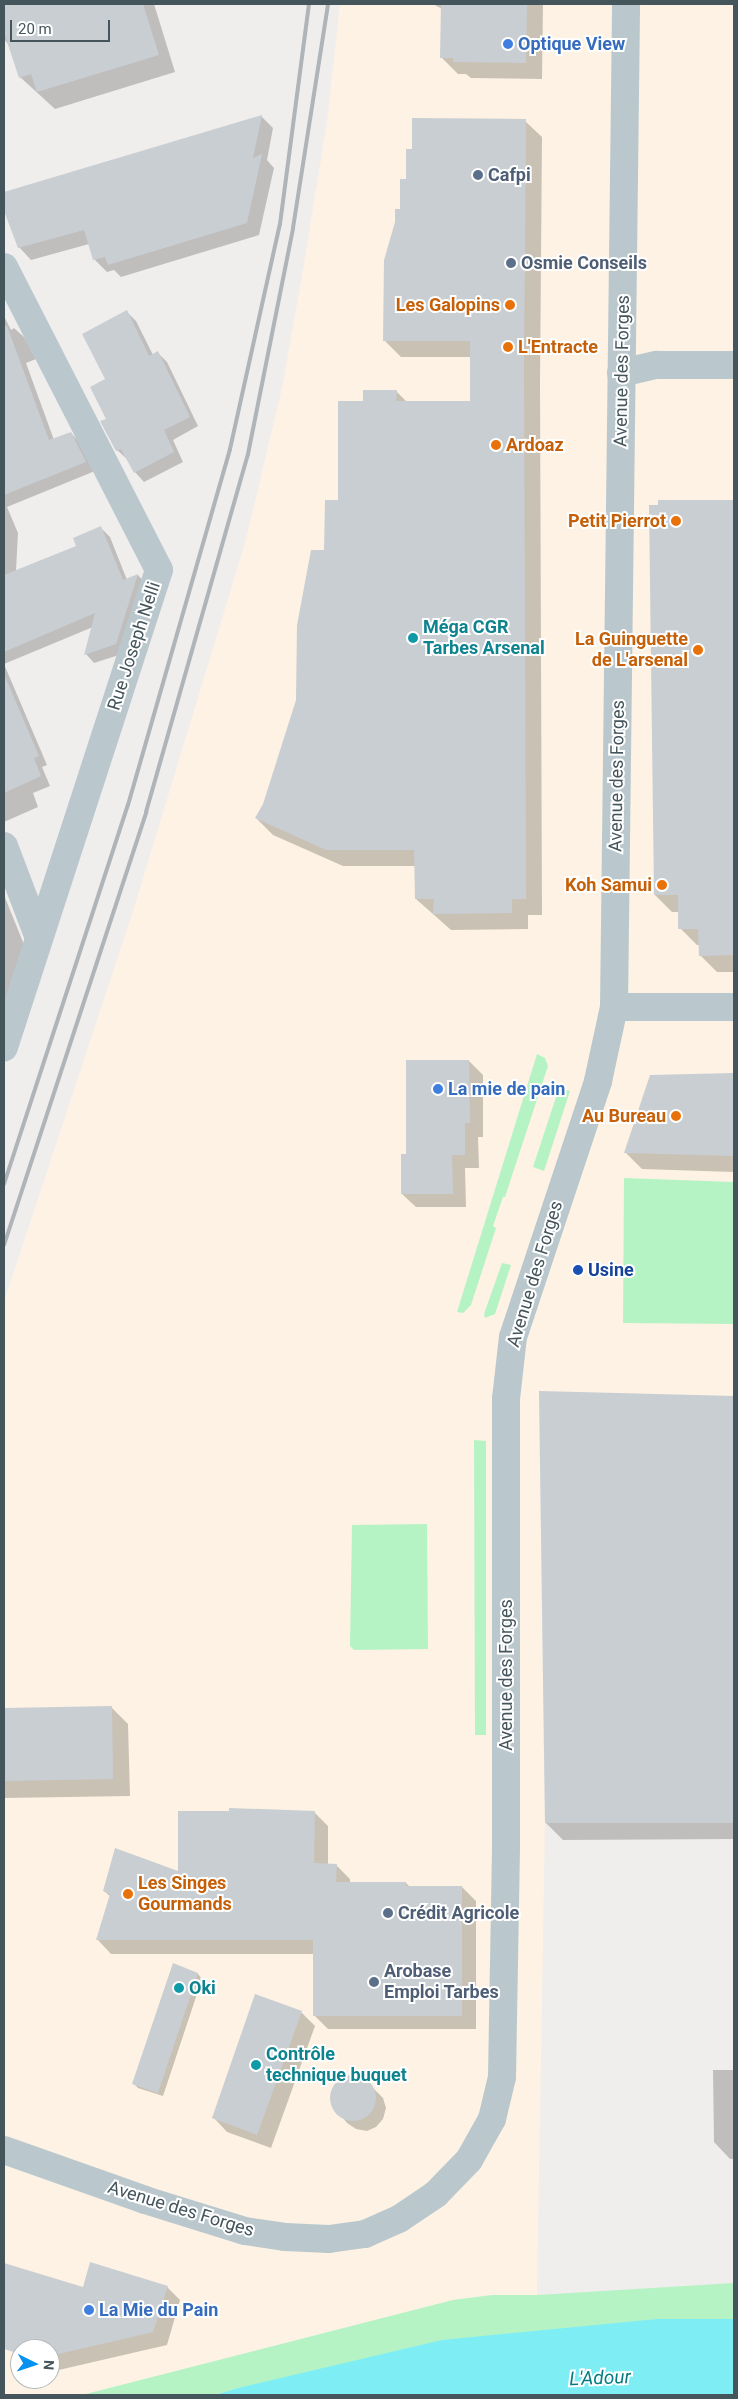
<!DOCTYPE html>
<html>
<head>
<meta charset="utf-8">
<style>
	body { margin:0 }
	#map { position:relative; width:738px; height:2399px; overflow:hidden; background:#f0eded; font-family:Roboto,sans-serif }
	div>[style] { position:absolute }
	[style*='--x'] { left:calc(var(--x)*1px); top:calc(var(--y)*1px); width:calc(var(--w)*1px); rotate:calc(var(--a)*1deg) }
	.commercial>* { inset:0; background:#fdf2e3 }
	.green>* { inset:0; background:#b6f3c4 }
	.water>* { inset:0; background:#7feef4 }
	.shadow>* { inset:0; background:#0003 }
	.building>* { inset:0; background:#c9ced3 }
	.round { border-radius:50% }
	.minor>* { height:28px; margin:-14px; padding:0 14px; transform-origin:14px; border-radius:14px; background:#bac8ce }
	.rail>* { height:4px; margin:-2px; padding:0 2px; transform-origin:2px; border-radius:2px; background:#aeb4b8 }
	.dots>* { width:14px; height:14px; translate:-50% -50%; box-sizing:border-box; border:2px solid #fff; border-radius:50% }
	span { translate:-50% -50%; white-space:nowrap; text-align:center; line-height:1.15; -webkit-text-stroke:4px #fff; paint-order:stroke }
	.shop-label { font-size:18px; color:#366cbe; font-weight:700 }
	.left { translate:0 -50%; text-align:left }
	.service-label { font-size:18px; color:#4e5e75; font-weight:700 }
	.food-label { font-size:18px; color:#c56008; font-weight:700 }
	.right { translate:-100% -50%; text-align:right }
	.street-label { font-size:18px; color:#44555c }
	.culture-label { font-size:18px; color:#0d838f; font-weight:700 }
	.transit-label { font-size:18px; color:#164399; font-weight:700 }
	.water-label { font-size:19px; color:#057c82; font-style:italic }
	.frame { position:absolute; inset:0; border:5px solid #44555c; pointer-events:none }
	.north { position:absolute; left:10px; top:2339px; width:50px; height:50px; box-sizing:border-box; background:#fff; border:1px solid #b4bbbe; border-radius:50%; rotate:94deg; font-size:14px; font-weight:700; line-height:20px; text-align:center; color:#44555c }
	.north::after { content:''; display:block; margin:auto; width:18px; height:22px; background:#0791f0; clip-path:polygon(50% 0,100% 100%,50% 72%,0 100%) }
	.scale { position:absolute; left:10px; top:20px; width:100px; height:22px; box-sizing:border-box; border:2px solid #44555c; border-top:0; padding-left:6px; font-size:15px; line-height:18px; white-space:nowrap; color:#44555c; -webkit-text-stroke:4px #fff; paint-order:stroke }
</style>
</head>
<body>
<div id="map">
	<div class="commercial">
		<i style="clip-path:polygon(evenodd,340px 4px,734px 4px,734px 1396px,539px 1392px,545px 1823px,537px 2295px,492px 2295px,453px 2300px,82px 2395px,4px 2395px,4px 1302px,133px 911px,245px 543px,282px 388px,302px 276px,327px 122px,340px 4px,20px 2349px,50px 2349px,50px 2379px,20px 2379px,20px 2349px)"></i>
	</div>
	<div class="green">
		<i style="clip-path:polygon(537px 1054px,545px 1058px,548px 1066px,505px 1197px,503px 1197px,493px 1226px,496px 1228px,471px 1305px,463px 1313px,457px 1312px)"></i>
		<i style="clip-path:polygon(559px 1088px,570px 1091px,544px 1171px,533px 1167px)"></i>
		<i style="clip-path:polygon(624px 1178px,734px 1182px,734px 1324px,623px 1323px)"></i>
		<i style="clip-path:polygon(502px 1263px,511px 1265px,495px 1314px,485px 1318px,484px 1314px)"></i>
		<i style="clip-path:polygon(474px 1440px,486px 1441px,486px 1735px,475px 1735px)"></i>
		<i style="clip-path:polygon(427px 1524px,428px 1649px,354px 1650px,350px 1646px,352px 1525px)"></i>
		<i style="clip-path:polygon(734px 2283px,734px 2319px,657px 2319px,238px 2388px,215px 2395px,82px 2395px,453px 2300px,492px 2295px,537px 2295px)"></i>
	</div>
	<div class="water">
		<i style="clip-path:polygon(657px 2319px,734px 2319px,734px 2395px,215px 2395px,238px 2388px,442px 2340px)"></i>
	</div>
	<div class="shadow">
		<i style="clip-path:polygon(4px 4px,154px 4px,175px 72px,55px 109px,20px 77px,8px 44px,4px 39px)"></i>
		<i style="clip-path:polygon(433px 4px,543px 4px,542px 79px,471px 78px,466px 74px,458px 74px,441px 57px,442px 9px)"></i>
		<i style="clip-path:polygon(261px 116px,273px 128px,267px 160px,274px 168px,259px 235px,121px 277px,114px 270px,107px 272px,95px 260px,89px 244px,31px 260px,19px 247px,4px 208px,4px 194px)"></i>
		<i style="clip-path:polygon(525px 121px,542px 137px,540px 384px,542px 915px,528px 915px,528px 929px,451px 930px,416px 899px,416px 866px,343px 866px,273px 835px,256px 818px,264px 805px,298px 701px,326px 551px,364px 402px,396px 391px,407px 402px,472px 402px,472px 357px,401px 357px,384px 340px,402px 210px,413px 150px)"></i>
		<i style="clip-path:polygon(127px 312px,136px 321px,153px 355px,158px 353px,167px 362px,198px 426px,173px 440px,183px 462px,144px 482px,135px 472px,127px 459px,117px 450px,107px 419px,107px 379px)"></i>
		<i style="clip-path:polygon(4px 316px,11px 330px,14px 328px,24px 337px,36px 359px,26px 363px,54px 440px,71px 433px,80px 443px,95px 471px,7px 507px,18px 533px,16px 571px,78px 547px,101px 528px,110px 537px,127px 580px,138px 575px,146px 584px,125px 653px,94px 663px,86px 654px,93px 627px,4px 664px,47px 765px,42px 767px,50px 786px,33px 793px,38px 807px,4px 822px)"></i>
		<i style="clip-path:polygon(734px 501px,734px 972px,717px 972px,700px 955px,700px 945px,697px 945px,680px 928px,679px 912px,672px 912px,655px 895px,659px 502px)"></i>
		<i style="clip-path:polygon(4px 895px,29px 957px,4px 1036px)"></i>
		<i style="clip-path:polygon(469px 1061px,483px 1075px,483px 1137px,478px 1137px,479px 1168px,465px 1168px,466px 1207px,416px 1207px,402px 1194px,407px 1155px)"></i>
		<i style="clip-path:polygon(734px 1074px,734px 1172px,642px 1169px,625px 1152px,651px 1076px)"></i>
		<i style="clip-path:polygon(540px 1392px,734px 1397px,734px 1839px,563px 1840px,546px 1823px)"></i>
		<i style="clip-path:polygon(111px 1707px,128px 1724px,130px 1796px,4px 1798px,4px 1709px)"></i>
		<i style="clip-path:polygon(314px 1812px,328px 1826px,328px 1865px,336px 1865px,350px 1879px,350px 1883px,406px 1883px,410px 1887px,462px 1887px,476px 1901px,476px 2029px,328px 2029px,314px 2015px,314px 1954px,111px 1954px,98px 1940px,111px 1897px,104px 1891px,179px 1873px)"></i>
		<i style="clip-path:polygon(173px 1965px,198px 1974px,202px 1979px,163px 2096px,138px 2088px,133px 2083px)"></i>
		<i style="clip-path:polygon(301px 2012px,315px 2026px,271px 2148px,227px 2132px,214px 2118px)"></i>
		<i style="clip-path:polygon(713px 2070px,734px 2070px,734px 2159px,730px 2159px,714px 2142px)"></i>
		<i style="clip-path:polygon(356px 2077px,365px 2080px,383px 2098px,386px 2108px,383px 2119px,376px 2127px,367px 2131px,356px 2129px,347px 2123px,332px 2104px,332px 2093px,337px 2084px,346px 2078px)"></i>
		<i style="clip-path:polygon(4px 2265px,84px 2289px,167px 2287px,180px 2300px,167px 2345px,50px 2372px,50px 2349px,20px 2349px,20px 2356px,15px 2351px,4px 2298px)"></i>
	</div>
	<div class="building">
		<i style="clip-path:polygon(4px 4px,143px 4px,159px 55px,37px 92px,31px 74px,19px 78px,4px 32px)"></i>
		<i style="clip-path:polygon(441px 4px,527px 4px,526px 63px,453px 62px,453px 58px,440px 58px)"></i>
		<i style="clip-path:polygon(262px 115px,253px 158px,262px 154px,247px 223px,108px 265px,105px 257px,93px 260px,84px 230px,18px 248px,4px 211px,4px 192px)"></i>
		<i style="clip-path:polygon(412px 118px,526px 119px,524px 367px,526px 899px,512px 899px,512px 913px,433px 914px,434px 899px,415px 899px,414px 850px,326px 850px,255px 818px,263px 804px,296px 700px,297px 625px,311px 550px,324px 550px,325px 500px,338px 500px,338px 401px,363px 401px,363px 390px,397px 390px,396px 401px,470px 401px,470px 341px,383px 341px,384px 260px,395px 222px,395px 209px,400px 209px,400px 179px,406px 179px,406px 149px,412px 149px)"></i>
		<i style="clip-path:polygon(127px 310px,149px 356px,158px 351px,190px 417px,164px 430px,174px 452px,134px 473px,121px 449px,116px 451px,100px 421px,106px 419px,90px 387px,105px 379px,82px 334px)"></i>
		<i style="clip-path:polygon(4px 326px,7px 326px,49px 440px,71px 432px,86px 462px,4px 495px)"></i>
		<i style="clip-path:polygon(658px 500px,734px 500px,734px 955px,699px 956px,698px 929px,678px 929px,678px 895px,654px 895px,649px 505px,658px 505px)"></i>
		<i style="clip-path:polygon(101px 526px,123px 580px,138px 574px,116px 644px,84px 655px,95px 613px,4px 652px,4px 575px,76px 546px,73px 538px)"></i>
		<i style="clip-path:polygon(4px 674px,39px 756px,34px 758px,41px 776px,4px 793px)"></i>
		<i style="clip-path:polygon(406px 1060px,469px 1060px,470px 1123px,465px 1123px,465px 1155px,452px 1155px,453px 1194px,401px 1194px,401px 1154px,406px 1154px)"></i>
		<i style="clip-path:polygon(734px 1073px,734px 1156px,624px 1153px,650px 1075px)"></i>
		<i style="clip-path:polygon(539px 1391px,734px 1396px,734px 1823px,545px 1823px)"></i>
		<i style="clip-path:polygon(112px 1706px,113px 1779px,4px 1781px,4px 1708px)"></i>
		<i style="clip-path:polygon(229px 1808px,315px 1811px,314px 1863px,337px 1864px,336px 1882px,406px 1882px,406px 1886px,462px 1886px,462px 2016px,313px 2016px,313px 1940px,96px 1940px,110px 1894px,103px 1891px,115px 1848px,178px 1871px,178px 1811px,229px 1811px)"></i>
		<i style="clip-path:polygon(173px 1963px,198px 1973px,158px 2093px,132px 2084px)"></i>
		<i style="clip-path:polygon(255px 1994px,302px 2011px,257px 2135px,212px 2118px)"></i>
		<i class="round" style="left:330px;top:2075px;width:46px;height:46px"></i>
		<i style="clip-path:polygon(90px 2262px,168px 2286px,153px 2332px,50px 2356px,50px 2349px,20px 2349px,20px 2354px,4px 2349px,4px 2263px,83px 2287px)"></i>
	</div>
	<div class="minor">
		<i style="--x:4;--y:267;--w:340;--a:62.9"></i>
		<i style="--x:159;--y:570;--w:502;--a:108"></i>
		<i style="--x:621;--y:373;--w:37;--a:-13"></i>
		<i style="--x:657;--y:365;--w:77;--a:0"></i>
		<i style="--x:4;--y:846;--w:98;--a:69.2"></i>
		<i style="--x:614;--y:1007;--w:120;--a:0"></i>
		<i style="--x:4;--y:2150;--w:150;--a:19.5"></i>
		<i style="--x:145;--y:2200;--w:105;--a:17.2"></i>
		<i style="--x:245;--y:2231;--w:40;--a:8.5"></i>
		<i style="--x:285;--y:2237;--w:44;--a:2.6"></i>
		<i style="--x:329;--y:2239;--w:36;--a:-8"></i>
		<i style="--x:365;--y:2234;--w:37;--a:-24"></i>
		<i style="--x:399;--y:2219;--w:45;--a:-34"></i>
		<i style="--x:436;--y:2194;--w:47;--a:-45.9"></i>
		<i style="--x:469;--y:2160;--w:47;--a:-60.7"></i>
		<i style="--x:492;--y:2119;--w:43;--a:-76.6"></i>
		<i style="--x:502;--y:2077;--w:232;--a:-89"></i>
		<i style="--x:506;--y:1845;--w:446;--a:-90"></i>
		<i style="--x:506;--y:1399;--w:62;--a:-83.6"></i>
		<i style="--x:513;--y:1337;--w:270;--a:-71.6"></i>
		<i style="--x:598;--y:1081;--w:76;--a:-77.8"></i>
		<i style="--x:614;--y:1007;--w:1003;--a:-89.31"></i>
	</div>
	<div class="rail">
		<i style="--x:4;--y:1184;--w:399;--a:-71.9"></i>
		<i style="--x:128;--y:805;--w:370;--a:-74"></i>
		<i style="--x:230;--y:449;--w:230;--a:-77.5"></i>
		<i style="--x:280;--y:224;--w:222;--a:-82.5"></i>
		<i style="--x:4;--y:1245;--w:456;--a:-71.8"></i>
		<i style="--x:146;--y:812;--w:372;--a:-74.1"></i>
		<i style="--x:248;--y:454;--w:230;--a:-78.7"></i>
		<i style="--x:293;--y:228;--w:227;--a:-81.1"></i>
	</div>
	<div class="dots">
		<i style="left:508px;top:44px;background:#3f7fe0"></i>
		<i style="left:478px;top:175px;background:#5c6f8a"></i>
		<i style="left:511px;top:263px;background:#5c6f8a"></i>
		<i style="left:510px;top:305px;background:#e8710a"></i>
		<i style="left:508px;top:347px;background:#e8710a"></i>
		<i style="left:496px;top:445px;background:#e8710a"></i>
		<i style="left:676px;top:521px;background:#e8710a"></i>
		<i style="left:413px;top:638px;background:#0f9aa8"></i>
		<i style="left:698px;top:650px;background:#e8710a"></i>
		<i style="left:662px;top:885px;background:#e8710a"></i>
		<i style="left:438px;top:1089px;background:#3f7fe0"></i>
		<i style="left:676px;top:1116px;background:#e8710a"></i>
		<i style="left:578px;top:1270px;background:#1a4fb4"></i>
		<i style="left:128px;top:1894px;background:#e8710a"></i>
		<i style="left:388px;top:1913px;background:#5c6f8a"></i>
		<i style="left:374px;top:1982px;background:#5c6f8a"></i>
		<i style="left:179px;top:1988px;background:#0f9aa8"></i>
		<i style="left:256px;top:2065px;background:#0f9aa8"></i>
		<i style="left:89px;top:2310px;background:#3f7fe0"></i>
	</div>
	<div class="shop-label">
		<span class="left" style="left:518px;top:44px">Optique View</span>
		<span class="left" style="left:448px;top:1089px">La mie de pain</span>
		<span class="left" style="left:99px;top:2310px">La Mie du Pain</span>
	</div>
	<div class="service-label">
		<span class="left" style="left:488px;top:175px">Cafpi</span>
		<span class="left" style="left:521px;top:263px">Osmie Conseils</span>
		<span class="left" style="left:398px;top:1913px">Crédit Agricole</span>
		<span class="left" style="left:384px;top:1982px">Arobase<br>Emploi Tarbes</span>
	</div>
	<div class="food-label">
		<span class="right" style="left:500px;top:305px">Les Galopins</span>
		<span class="left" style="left:518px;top:347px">L'Entracte</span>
		<span class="left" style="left:506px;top:445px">Ardoaz</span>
		<span class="right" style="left:666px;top:521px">Petit Pierrot</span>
		<span class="right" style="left:688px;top:650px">La Guinguette<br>de L'arsenal</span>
		<span class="right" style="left:652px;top:885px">Koh Samui</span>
		<span class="right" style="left:666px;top:1116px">Au Bureau</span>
		<span class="left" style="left:138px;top:1894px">Les Singes<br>Gourmands</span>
	</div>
	<div class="street-label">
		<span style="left:622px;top:371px;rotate:-89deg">Avenue des Forges</span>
		<span style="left:134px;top:646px;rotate:-72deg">Rue Joseph Nelli</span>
		<span style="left:617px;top:776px;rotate:-89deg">Avenue des Forges</span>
		<span style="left:535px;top:1274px;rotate:-73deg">Avenue des Forges</span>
		<span style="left:506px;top:1675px;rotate:-90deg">Avenue des Forges</span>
		<span style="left:181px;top:2209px;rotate:17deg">Avenue des Forges</span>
	</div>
	<div class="culture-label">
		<span class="left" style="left:423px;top:638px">Méga CGR<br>Tarbes Arsenal</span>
		<span class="left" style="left:189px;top:1988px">Oki</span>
		<span class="left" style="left:266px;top:2065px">Contrôle<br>technique buquet</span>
	</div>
	<div class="transit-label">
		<span class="left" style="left:588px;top:1270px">Usine</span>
	</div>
	<div class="water-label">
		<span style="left:600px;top:2378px;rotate:-2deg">L'Adour</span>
	</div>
	<div class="frame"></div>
	<div class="north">N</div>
	<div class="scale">20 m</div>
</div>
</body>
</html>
